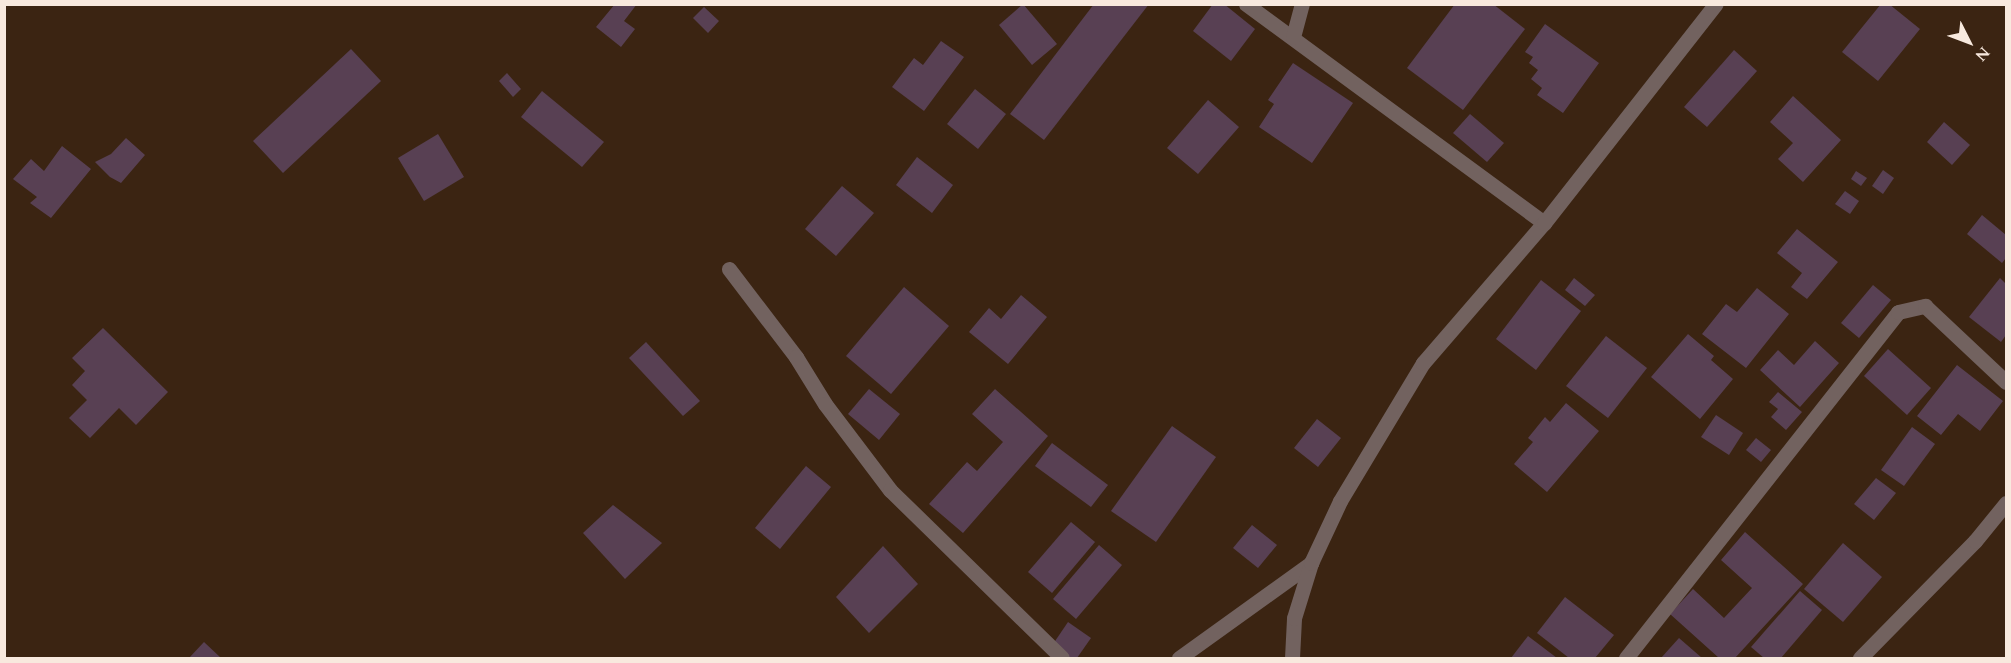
<!DOCTYPE html>
<html>
<head>
<meta charset="utf-8">
<style>
	body { margin:0 }
	#map { position:relative; width:2011px; height:663px; overflow:hidden; background:#3b2412; font-family:Spectral,serif }
	div>[style] { position:absolute }
	[style*='--x'] { left:calc(var(--x)*1px); top:calc(var(--y)*1px); width:calc(var(--w)*1px); rotate:calc(var(--a)*1deg) }
	.building>* { inset:0; background:#584053 }
	.street>* { height:15px; margin:-7.5px; padding:0 7.5px; transform-origin:7.5px; border-radius:7.5px; background:#72625f }
	span { translate:-50% -50%; white-space:nowrap; text-align:center; line-height:1.15; -webkit-text-stroke:6px #3b2412; paint-order:stroke }
	.frame { position:absolute; inset:0; border:6px solid #f8e9de; pointer-events:none }
	.north { position:absolute; left:1939px; top:12px; width:60px; height:60px; -webkit-text-stroke:4px #3b2412; paint-order:stroke; rotate:132deg; font-size:16px; font-weight:700; line-height:24px; text-align:center; color:#f8e9de }
	.north::after { content:''; display:block; margin:auto; width:21px; height:27px; background:#f8e9de; clip-path:polygon(50% 0,100% 100%,50% 72%,0 100%) }
</style>
</head>
<body>
<div id="map">
	<div class="building">
		<i style="clip-path:polygon(615px 4px,637px 4px,624px 21px,635px 29px,621px 47px,596px 27px)"></i>
		<i style="clip-path:polygon(1023px 4px,1057px 44px,1032px 65px,999px 25px)"></i>
		<i style="clip-path:polygon(1094px 4px,1149px 4px,1044px 140px,1010px 114px)"></i>
		<i style="clip-path:polygon(1213px 4px,1224px 4px,1255px 29px,1231px 61px,1193px 31px)"></i>
		<i style="clip-path:polygon(1455px 4px,1493px 4px,1525px 29px,1463px 110px,1407px 68px)"></i>
		<i style="clip-path:polygon(1881px 4px,1889px 4px,1920px 29px,1878px 81px,1842px 52px)"></i>
		<i style="clip-path:polygon(704px 7px,719px 21px,708px 33px,693px 18px)"></i>
		<i style="clip-path:polygon(1545px 24px,1599px 63px,1563px 113px,1537px 95px,1542px 88px,1531px 79px,1538px 70px,1529px 63px,1533px 57px,1525px 52px)"></i>
		<i style="clip-path:polygon(941px 41px,964px 57px,924px 111px,892px 87px,914px 58px,923px 65px)"></i>
		<i style="clip-path:polygon(351px 49px,381px 81px,283px 173px,253px 141px)"></i>
		<i style="clip-path:polygon(1734px 50px,1757px 71px,1707px 127px,1684px 107px)"></i>
		<i style="clip-path:polygon(1293px 63px,1353px 103px,1312px 163px,1259px 127px,1274px 104px,1268px 100px)"></i>
		<i style="clip-path:polygon(507px 73px,521px 89px,513px 97px,499px 81px)"></i>
		<i style="clip-path:polygon(975px 89px,1006px 114px,978px 149px,947px 124px)"></i>
		<i style="clip-path:polygon(542px 91px,604px 142px,582px 167px,521px 117px)"></i>
		<i style="clip-path:polygon(1793px 96px,1841px 140px,1803px 182px,1778px 159px,1793px 143px,1770px 122px)"></i>
		<i style="clip-path:polygon(1208px 100px,1239px 127px,1198px 174px,1167px 148px)"></i>
		<i style="clip-path:polygon(1470px 114px,1504px 143px,1487px 162px,1453px 133px)"></i>
		<i style="clip-path:polygon(1944px 122px,1970px 145px,1952px 165px,1927px 142px)"></i>
		<i style="clip-path:polygon(438px 134px,464px 177px,424px 201px,398px 158px)"></i>
		<i style="clip-path:polygon(126px 138px,145px 155px,121px 183px,110px 177px,95px 162px,111px 154px)"></i>
		<i style="clip-path:polygon(62px 146px,91px 169px,51px 218px,30px 203px,37px 197px,13px 179px,31px 159px,44px 171px)"></i>
		<i style="clip-path:polygon(917px 157px,953px 185px,932px 213px,896px 185px)"></i>
		<i style="clip-path:polygon(1883px 170px,1894px 178px,1883px 194px,1872px 186px)"></i>
		<i style="clip-path:polygon(1856px 171px,1867px 178px,1861px 186px,1851px 179px)"></i>
		<i style="clip-path:polygon(842px 186px,874px 213px,836px 256px,805px 229px)"></i>
		<i style="clip-path:polygon(1845px 191px,1859px 201px,1850px 214px,1835px 204px)"></i>
		<i style="clip-path:polygon(1982px 215px,2006px 235px,2006px 258px,2002px 263px,1967px 234px)"></i>
		<i style="clip-path:polygon(1797px 229px,1838px 262px,1807px 299px,1791px 287px,1802px 273px,1777px 253px)"></i>
		<i style="clip-path:polygon(1574px 278px,1595px 295px,1585px 306px,1565px 290px)"></i>
		<i style="clip-path:polygon(2000px 278px,2006px 284px,2006px 335px,2001px 342px,1969px 317px)"></i>
		<i style="clip-path:polygon(1541px 280px,1581px 311px,1536px 370px,1496px 339px)"></i>
		<i style="clip-path:polygon(1873px 285px,1891px 300px,1859px 338px,1841px 323px)"></i>
		<i style="clip-path:polygon(904px 287px,949px 326px,891px 394px,846px 356px)"></i>
		<i style="clip-path:polygon(1757px 288px,1789px 314px,1746px 368px,1702px 334px,1726px 304px,1737px 312px)"></i>
		<i style="clip-path:polygon(1021px 295px,1047px 317px,1008px 364px,969px 332px,989px 308px,1001px 319px)"></i>
		<i style="clip-path:polygon(103px 328px,168px 392px,136px 425px,119px 408px,90px 438px,69px 418px,87px 400px,72px 385px,85px 371px,72px 358px)"></i>
		<i style="clip-path:polygon(1688px 334px,1714px 356px,1711px 360px,1733px 379px,1700px 419px,1651px 377px)"></i>
		<i style="clip-path:polygon(1606px 336px,1647px 368px,1608px 418px,1566px 386px)"></i>
		<i style="clip-path:polygon(1815px 341px,1839px 363px,1800px 407px,1760px 370px,1778px 350px,1794px 365px)"></i>
		<i style="clip-path:polygon(646px 342px,700px 401px,683px 416px,629px 358px)"></i>
		<i style="clip-path:polygon(1888px 349px,1931px 388px,1907px 415px,1864px 376px)"></i>
		<i style="clip-path:polygon(1957px 365px,2003px 401px,1980px 431px,1958px 414px,1941px 435px,1917px 416px)"></i>
		<i style="clip-path:polygon(869px 389px,900px 414px,879px 440px,848px 414px)"></i>
		<i style="clip-path:polygon(995px 389px,1048px 436px,963px 533px,929px 504px,967px 462px,977px 471px,1003px 442px,972px 414px)"></i>
		<i style="clip-path:polygon(1778px 392px,1802px 412px,1786px 430px,1771px 417px,1778px 409px,1769px 402px)"></i>
		<i style="clip-path:polygon(1566px 403px,1599px 431px,1547px 492px,1514px 464px,1533px 442px,1528px 438px,1545px 417px,1550px 422px)"></i>
		<i style="clip-path:polygon(1716px 415px,1743px 433px,1729px 455px,1701px 437px)"></i>
		<i style="clip-path:polygon(1317px 419px,1341px 438px,1318px 467px,1294px 448px)"></i>
		<i style="clip-path:polygon(1172px 426px,1216px 457px,1156px 542px,1111px 511px)"></i>
		<i style="clip-path:polygon(1912px 427px,1935px 444px,1904px 486px,1881px 470px)"></i>
		<i style="clip-path:polygon(1756px 438px,1771px 450px,1761px 462px,1746px 450px)"></i>
		<i style="clip-path:polygon(1052px 443px,1108px 485px,1091px 507px,1035px 466px)"></i>
		<i style="clip-path:polygon(806px 466px,831px 487px,780px 549px,755px 528px)"></i>
		<i style="clip-path:polygon(1876px 478px,1896px 493px,1874px 520px,1854px 504px)"></i>
		<i style="clip-path:polygon(613px 505px,662px 543px,625px 579px,583px 533px)"></i>
		<i style="clip-path:polygon(1071px 522px,1095px 542px,1052px 593px,1028px 572px)"></i>
		<i style="clip-path:polygon(1252px 525px,1277px 545px,1258px 568px,1233px 548px)"></i>
		<i style="clip-path:polygon(1745px 532px,1803px 584px,1735px 658px,1719px 658px,1670px 614px,1693px 589px,1724px 618px,1752px 588px,1721px 560px)"></i>
		<i style="clip-path:polygon(1843px 543px,1882px 577px,1843px 622px,1804px 589px)"></i>
		<i style="clip-path:polygon(1099px 545px,1122px 565px,1076px 619px,1053px 599px)"></i>
		<i style="clip-path:polygon(883px 546px,918px 584px,869px 633px,836px 597px)"></i>
		<i style="clip-path:polygon(1800px 591px,1822px 610px,1781px 658px,1764px 658px,1751px 647px)"></i>
		<i style="clip-path:polygon(1565px 597px,1614px 635px,1595px 658px,1569px 658px,1537px 633px)"></i>
		<i style="clip-path:polygon(1068px 622px,1091px 638px,1077px 658px,1062px 658px,1049px 650px)"></i>
		<i style="clip-path:polygon(1528px 636px,1557px 658px,1511px 658px)"></i>
		<i style="clip-path:polygon(1679px 638px,1702px 658px,1661px 658px)"></i>
		<i style="clip-path:polygon(204px 642px,221px 658px,189px 658px)"></i>
	</div>
	<div class="street">
		<i style="--x:1246;--y:4;--w:370;--a:36.3"></i>
		<i style="--x:1293;--y:37;--w:34;--a:-75"></i>
		<i style="--x:729;--y:269;--w:111;--a:52.7"></i>
		<i style="--x:796;--y:357;--w:55;--a:58.3"></i>
		<i style="--x:825;--y:404;--w:108;--a:52.9"></i>
		<i style="--x:890;--y:490;--w:240;--a:44.3"></i>
		<i style="--x:1179;--y:658;--w:163;--a:-35.7"></i>
		<i style="--x:1292;--y:658;--w:40;--a:-87.1"></i>
		<i style="--x:1294;--y:618;--w:58;--a:-72.8"></i>
		<i style="--x:1311;--y:563;--w:68;--a:-64.9"></i>
		<i style="--x:1340;--y:501;--w:161;--a:-59"></i>
		<i style="--x:1423;--y:363;--w:185;--a:-49.2"></i>
		<i style="--x:1544;--y:223;--w:278;--a:-51.9"></i>
		<i style="--x:1626;--y:658;--w:440;--a:-51.8"></i>
		<i style="--x:1898;--y:312;--w:28;--a:-13"></i>
		<i style="--x:1925;--y:306;--w:111;--a:43.2"></i>
		<i style="--x:1860;--y:658;--w:164;--a:-45.5"></i>
		<i style="--x:1975;--y:541;--w:49;--a:-50.8"></i>
	</div>
	<div class="frame"></div>
	<div class="north">N</div>
</div>
</body>
</html>
